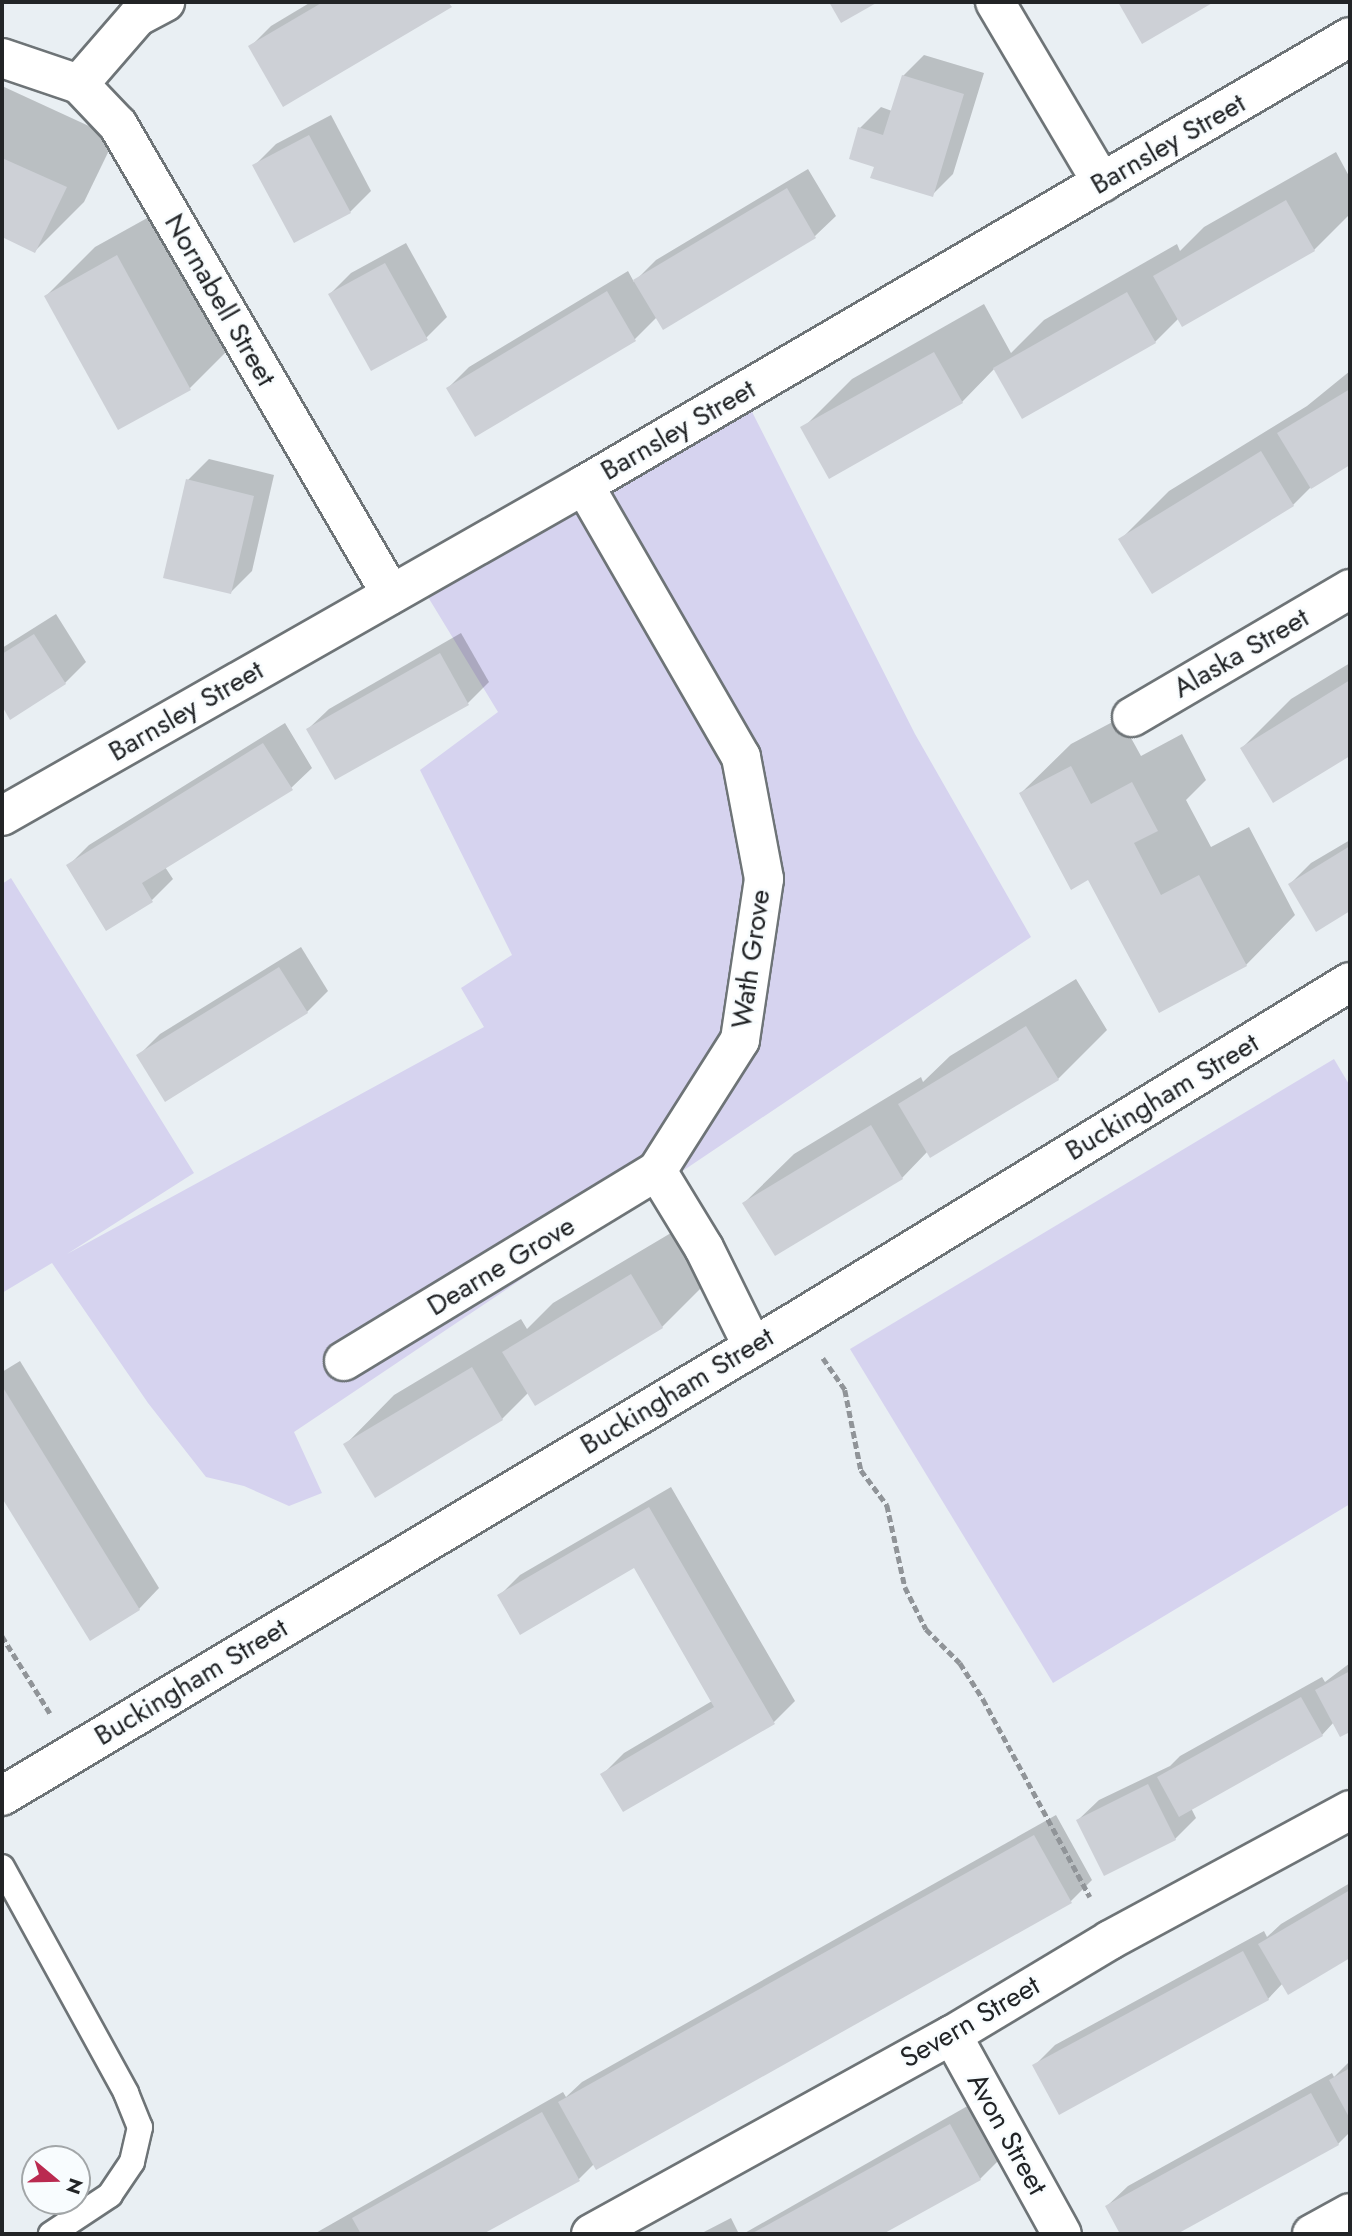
<!DOCTYPE html>
<html>
<head>
<meta charset="utf-8">
<style>
	body { margin:0 }
	#map { position:relative; width:1352px; height:2236px; overflow:hidden; background:#e9eff3; font-family:Jost,sans-serif }
	div>[style] { position:absolute }
	[style*='--x'] { left:calc(var(--x)*1px); top:calc(var(--y)*1px); width:calc(var(--w)*1px); rotate:calc(var(--a)*1deg) }
	.green>* { inset:0; background:#d6d3ef }
	.shadow>* { inset:0; background:#0003 }
	.building>* { inset:0; background:#cdd0d6 }
	.path>* { height:4.5px; margin-top:-2.25px; transform-origin:0; background:repeating-linear-gradient(90deg,#909498 0 7px,transparent 0 10.5px) }
	.roads { filter:drop-shadow(2px 0 #6e7477) drop-shadow(-2px 0 #6e7477) drop-shadow(0 2px #6e7477) drop-shadow(0 -2px #6e7477) }
	.service>* { height:24px; margin:-12px; padding:0 12px; transform-origin:12px; border-radius:12px; background:#fff }
	.minor>* { height:38px; margin:-19px; padding:0 19px; transform-origin:19px; border-radius:19px; background:#fff }
	span { translate:-50% -50%; white-space:nowrap; text-align:center; line-height:1.15; -webkit-text-stroke:5px #f8fcfe; paint-order:stroke }
	.street-label { font-size:28px; color:#222426 }
	.frame { position:absolute; inset:0; border:4px solid #222426; pointer-events:none }
	.north { position:absolute; left:21px; top:2145px; width:70px; height:70px; box-sizing:border-box; background:#f8fcfe; border:2px solid #a2a6a8; border-radius:50%; rotate:109deg; font-size:19px; font-weight:700; line-height:28px; text-align:center; color:#222426 }
	.north::after { content:''; display:block; margin:auto; width:24px; height:32px; background:#ba2a50; clip-path:polygon(50% 0,100% 100%,50% 72%,0 100%) }
</style>
</head>
<body>
<div id="map">
	<div class="green">
		<i style="clip-path:polygon(742px 392px,915px 734px,1031px 937px,294px 1432px,322px 1493px,289px 1506px,244px 1486px,206px 1477px,148px 1403px,52px 1263px,2px 1293px,2px 884px,11px 878px,194px 1173px,67px 1254px,484px 1027px,461px 988px,512px 955px,420px 770px,498px 712px,417px 579px)"></i>
		<i style="clip-path:polygon(1334px 1059px,1350px 1086px,1350px 1504px,1053px 1683px,850px 1349px)"></i>
	</div>
	<div class="shadow">
		<i style="clip-path:polygon(311px 2px,455px 2px,250px 47px,271px 26px)"></i>
		<i style="clip-path:polygon(924px 55px,984px 73px,953px 174px,932px 195px,876px 166px,860px 128px,881px 107px,892px 111px,903px 76px)"></i>
		<i style="clip-path:polygon(2px 86px,115px 138px,84px 202px,35px 251px,2px 235px)"></i>
		<i style="clip-path:polygon(331px 115px,371px 191px,350px 212px,255px 165px,276px 144px)"></i>
		<i style="clip-path:polygon(1336px 152px,1350px 178px,1350px 214px,1314px 250px,1179px 318px,1155px 342px,995px 368px,962px 402px,803px 428px,852px 379px,984px 304px,1011px 353px,1044px 320px,1177px 244px,1180px 251px,1204px 227px)"></i>
		<i style="clip-path:polygon(808px 169px,836px 216px,815px 236px,663px 327px,657px 317px,635px 339px,448px 388px,469px 367px,628px 271px,634px 282px,656px 260px)"></i>
		<i style="clip-path:polygon(167px 207px,239px 339px,190px 388px,119px 428px,46px 296px,95px 247px)"></i>
		<i style="clip-path:polygon(406px 243px,447px 317px,426px 338px,330px 294px,351px 273px)"></i>
		<i style="clip-path:polygon(1350px 371px,1350px 463px,1311px 487px,1293px 505px,1120px 540px,1169px 491px,1307px 406px)"></i>
		<i style="clip-path:polygon(209px 459px,274px 475px,252px 571px,231px 592px,188px 480px)"></i>
		<i style="clip-path:polygon(56px 614px,86px 662px,65px 683px,11px 717px,2px 703px,2px 648px)"></i>
		<i style="clip-path:polygon(461px 633px,489px 682px,468px 703px,308px 729px,329px 709px)"></i>
		<i style="clip-path:polygon(1350px 663px,1350px 754px,1274px 801px,1242px 748px,1291px 699px)"></i>
		<i style="clip-path:polygon(1120px 718px,1141px 756px,1182px 734px,1206px 780px,1186px 800px,1211px 847px,1249px 827px,1295px 915px,1246px 965px,1088px 878px,1021px 793px,1071px 744px)"></i>
		<i style="clip-path:polygon(285px 723px,312px 768px,291px 788px,165px 867px,173px 879px,152px 900px,68px 866px,89px 845px)"></i>
		<i style="clip-path:polygon(1350px 840px,1350px 909px,1317px 929px,1290px 884px,1311px 863px)"></i>
		<i style="clip-path:polygon(301px 947px,328px 991px,307px 1012px,139px 1055px,160px 1034px)"></i>
		<i style="clip-path:polygon(1076px 979px,1107px 1030px,1058px 1079px,928px 1151px,902px 1178px,744px 1203px,794px 1154px,921px 1077px,923px 1082px,950px 1056px)"></i>
		<i style="clip-path:polygon(681px 1227px,711px 1278px,662px 1327px,529px 1392px,502px 1419px,345px 1445px,394px 1395px,521px 1319px,527px 1329px,553px 1303px)"></i>
		<i style="clip-path:polygon(20px 1361px,159px 1588px,139px 1609px,90px 1639px,2px 1495px,2px 1372px)"></i>
		<i style="clip-path:polygon(671px 1487px,795px 1701px,774px 1722px,623px 1810px,603px 1774px,624px 1753px,712px 1701px,634px 1566px,499px 1596px,520px 1575px)"></i>
		<i style="clip-path:polygon(1350px 1663px,1350px 1730px,1341px 1735px,1334px 1722px,1322px 1735px,1191px 1808px,1196px 1818px,1175px 1839px,1078px 1820px,1099px 1800px,1170px 1766px,1180px 1756px,1322px 1677px,1325px 1682px)"></i>
		<i style="clip-path:polygon(1056px 1815px,1092px 1880px,1071px 1901px,597px 2167px,595px 2163px,579px 2179px,480px 2234px,314px 2234px,563px 2092px,566px 2097px,582px 2082px)"></i>
		<i style="clip-path:polygon(1350px 1883px,1350px 1957px,1288px 1993px,1283px 1983px,1268px 1999px,1034px 2066px,1055px 2045px,1264px 1931px,1267px 1937px,1281px 1924px)"></i>
		<i style="clip-path:polygon(1350px 2061px,1350px 2132px,1338px 2144px,1173px 2234px,1122px 2234px,1107px 2206px,1128px 2186px,1332px 2073px,1334px 2077px)"></i>
		<i style="clip-path:polygon(971px 2104px,1001px 2158px,980px 2179px,880px 2234px,743px 2234px)"></i>
		<i style="clip-path:polygon(731px 2218px,739px 2234px,700px 2234px)"></i>
	</div>
	<div class="building">
		<i style="clip-path:polygon(323px 2px,448px 2px,452px 7px,283px 107px,248px 46px)"></i>
		<i style="clip-path:polygon(829px 2px,878px 2px,841px 23px)"></i>
		<i style="clip-path:polygon(1118px 2px,1214px 2px,1142px 44px)"></i>
		<i style="clip-path:polygon(902px 75px,964px 94px,933px 197px,870px 178px,874px 167px,849px 159px,858px 127px,883px 135px)"></i>
		<i style="clip-path:polygon(309px 135px,351px 213px,294px 243px,252px 165px)"></i>
		<i style="clip-path:polygon(2px 158px,67px 187px,35px 253px,2px 237px)"></i>
		<i style="clip-path:polygon(787px 188px,816px 238px,663px 330px,633px 280px)"></i>
		<i style="clip-path:polygon(1286px 200px,1315px 251px,1182px 327px,1153px 276px)"></i>
		<i style="clip-path:polygon(117px 255px,191px 390px,118px 430px,44px 296px)"></i>
		<i style="clip-path:polygon(385px 263px,428px 340px,371px 371px,328px 294px)"></i>
		<i style="clip-path:polygon(607px 291px,636px 341px,475px 437px,446px 388px)"></i>
		<i style="clip-path:polygon(1127px 292px,1156px 343px,1022px 419px,993px 368px)"></i>
		<i style="clip-path:polygon(934px 352px,963px 403px,829px 479px,800px 427px)"></i>
		<i style="clip-path:polygon(1350px 389px,1350px 465px,1311px 489px,1277px 433px)"></i>
		<i style="clip-path:polygon(1261px 451px,1294px 506px,1152px 594px,1118px 539px)"></i>
		<i style="clip-path:polygon(186px 479px,254px 496px,231px 594px,163px 578px)"></i>
		<i style="clip-path:polygon(34px 634px,66px 684px,10px 720px,2px 706px,2px 654px)"></i>
		<i style="clip-path:polygon(440px 653px,469px 705px,335px 780px,306px 729px)"></i>
		<i style="clip-path:polygon(1350px 680px,1350px 756px,1273px 803px,1240px 748px)"></i>
		<i style="clip-path:polygon(263px 743px,293px 790px,142px 883px,153px 902px,106px 931px,66px 865px)"></i>
		<i style="clip-path:polygon(1071px 766px,1091px 804px,1132px 782px,1158px 831px,1134px 843px,1161px 895px,1199px 875px,1247px 966px,1159px 1013px,1088px 880px,1071px 890px,1019px 793px)"></i>
		<i style="clip-path:polygon(1350px 846px,1350px 911px,1316px 932px,1288px 884px)"></i>
		<i style="clip-path:polygon(279px 967px,308px 1013px,165px 1102px,136px 1055px)"></i>
		<i style="clip-path:polygon(1026px 1026px,1059px 1080px,930px 1158px,898px 1104px)"></i>
		<i style="clip-path:polygon(871px 1125px,903px 1179px,775px 1256px,742px 1203px)"></i>
		<i style="clip-path:polygon(631px 1274px,663px 1328px,535px 1406px,502px 1352px)"></i>
		<i style="clip-path:polygon(472px 1367px,503px 1420px,375px 1498px,343px 1444px)"></i>
		<i style="clip-path:polygon(2px 1386px,140px 1610px,90px 1641px,2px 1498px)"></i>
		<i style="clip-path:polygon(649px 1507px,775px 1724px,623px 1812px,600px 1774px,714px 1707px,634px 1568px,520px 1635px,497px 1595px)"></i>
		<i style="clip-path:polygon(1350px 1671px,1350px 1732px,1340px 1737px,1315px 1690px)"></i>
		<i style="clip-path:polygon(1301px 1697px,1323px 1736px,1179px 1817px,1157px 1777px)"></i>
		<i style="clip-path:polygon(1148px 1784px,1176px 1840px,1104px 1876px,1076px 1820px)"></i>
		<i style="clip-path:polygon(1034px 1835px,1072px 1903px,596px 2170px,558px 2102px)"></i>
		<i style="clip-path:polygon(1350px 1890px,1350px 1958px,1288px 1995px,1258px 1944px)"></i>
		<i style="clip-path:polygon(1243px 1951px,1269px 2000px,1059px 2115px,1032px 2065px)"></i>
		<i style="clip-path:polygon(1350px 2068px,1350px 2119px,1329px 2080px)"></i>
		<i style="clip-path:polygon(1311px 2093px,1339px 2145px,1177px 2234px,1120px 2234px,1105px 2206px)"></i>
		<i style="clip-path:polygon(542px 2112px,580px 2181px,483px 2234px,361px 2234px,352px 2218px)"></i>
		<i style="clip-path:polygon(950px 2124px,981px 2180px,883px 2234px,751px 2234px)"></i>
	</div>
	<div class="path">
		<i style="--x:823;--y:1358;--w:39;--a:55"></i>
		<i style="--x:845;--y:1390;--w:82;--a:78.7"></i>
		<i style="--x:861;--y:1470;--w:44;--a:53.4"></i>
		<i style="--x:887;--y:1505;--w:84;--a:77.6"></i>
		<i style="--x:905;--y:1587;--w:47;--a:63.4"></i>
		<i style="--x:926;--y:1629;--w:48;--a:45"></i>
		<i style="--x:960;--y:1663;--w:43;--a:57.4"></i>
		<i style="--x:983;--y:1699;--w:225;--a:61.6"></i>
		<i style="--x:2;--y:1636;--w:91;--a:58.1"></i>
	</div>
	<div class="roads">
		<div class="service">
			<i style="--x:2;--y:1867;--w:258;--a:61.2"></i>
			<i style="--x:126;--y:2093;--w:37;--a:68"></i>
			<i style="--x:140;--y:2127;--w:36;--a:103"></i>
			<i style="--x:132;--y:2162;--w:40;--a:124"></i>
			<i style="--x:110;--y:2195;--w:71;--a:146.5"></i>
		</div>
		<div class="minor">
			<i style="--x:995;--y:2;--w:210;--a:59.4"></i>
			<i style="--x:2;--y:58;--w:81;--a:18.7"></i>
			<i style="--x:79;--y:84;--w:57;--a:46.4"></i>
			<i style="--x:118;--y:125;--w:543;--a:59.8"></i>
			<i style="--x:79;--y:84;--w:89;--a:-49.1"></i>
			<i style="--x:137;--y:17;--w:32;--a:-28"></i>
			<i style="--x:584;--y:485;--w:314;--a:60"></i>
			<i style="--x:741;--y:757;--w:124;--a:79.3"></i>
			<i style="--x:764;--y:879;--w:163;--a:98.5"></i>
			<i style="--x:740;--y:1040;--w:155;--a:122.4"></i>
			<i style="--x:657;--y:1171;--w:90;--a:58.6"></i>
			<i style="--x:704;--y:1248;--w:108;--a:63.7"></i>
			<i style="--x:1132;--y:717;--w:253;--a:-30.4"></i>
			<i style="--x:2;--y:816;--w:670;--a:-29.63"></i>
			<i style="--x:584;--y:485;--w:887;--a:-30.32"></i>
			<i style="--x:344;--y:1361;--w:366;--a:-31.3"></i>
			<i style="--x:2;--y:1796;--w:927;--a:-30.88"></i>
			<i style="--x:798;--y:1320;--w:647;--a:-31.48"></i>
			<i style="--x:952;--y:2035;--w:227;--a:61.1"></i>
			<i style="--x:591;--y:2234;--w:412;--a:-28.9"></i>
			<i style="--x:952;--y:2035;--w:184;--a:-31"></i>
			<i style="--x:1110;--y:1940;--w:273;--a:-28.4"></i>
			<i style="--x:1312;--y:2234;--w:43;--a:-28.9"></i>
		</div>
	</div>
	<div class="street-label">
		<span style="left:1168px;top:144px;rotate:-30deg">Barnsley Street</span>
		<span style="left:220px;top:300px;rotate:60deg">Nornabell Street</span>
		<span style="left:678px;top:430px;rotate:-30deg">Barnsley Street</span>
		<span style="left:1241px;top:653px;rotate:-30deg">Alaska Street</span>
		<span style="left:186px;top:711px;rotate:-30deg">Barnsley Street</span>
		<span style="left:751px;top:959px;rotate:-82deg">Wath Grove</span>
		<span style="left:1162px;top:1097px;rotate:-31deg">Buckingham Street</span>
		<span style="left:501px;top:1266px;rotate:-31deg">Dearne Grove</span>
		<span style="left:677px;top:1391px;rotate:-31deg">Buckingham Street</span>
		<span style="left:191px;top:1682px;rotate:-31deg">Buckingham Street</span>
		<span style="left:970px;top:2022px;rotate:-30deg">Severn Street</span>
		<span style="left:1007px;top:2134px;rotate:61deg">Avon Street</span>
	</div>
	<div class="frame"></div>
	<div class="north">N</div>
</div>
</body>
</html>
